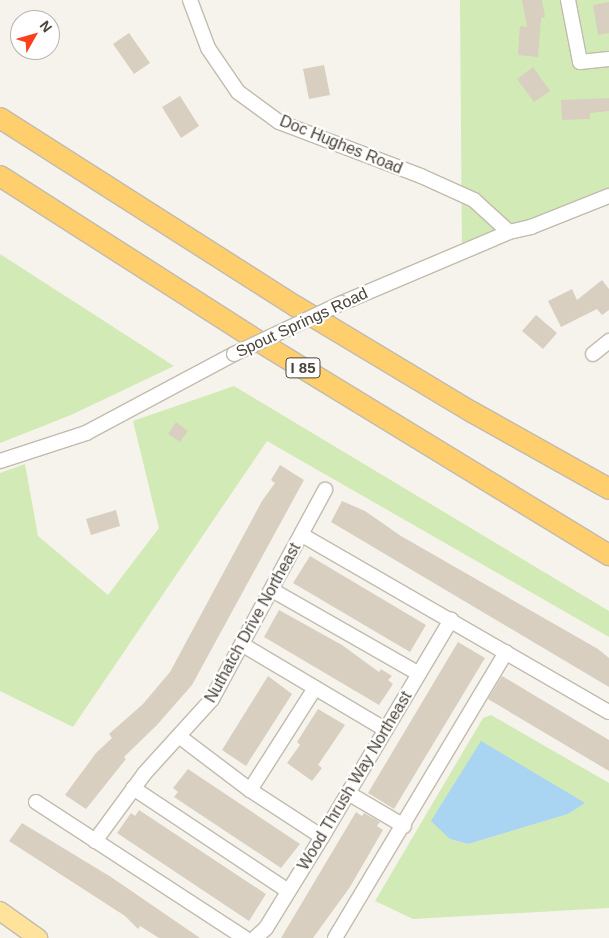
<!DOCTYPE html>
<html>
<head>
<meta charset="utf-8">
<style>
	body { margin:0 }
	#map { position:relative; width:609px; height:938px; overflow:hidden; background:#f6f3ec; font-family:Helvetica,sans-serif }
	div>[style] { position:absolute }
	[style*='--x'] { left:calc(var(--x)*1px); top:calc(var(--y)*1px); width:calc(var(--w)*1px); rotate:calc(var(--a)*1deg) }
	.green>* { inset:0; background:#d2eab5 }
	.water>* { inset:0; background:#a9d4f2 }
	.building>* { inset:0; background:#d8cfc1 }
	.roads { filter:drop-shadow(1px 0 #c2bbae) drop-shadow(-1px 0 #c2bbae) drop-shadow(0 1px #c2bbae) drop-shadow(0 -1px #c2bbae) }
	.minor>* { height:14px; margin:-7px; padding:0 7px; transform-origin:7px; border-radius:7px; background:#fff }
	.major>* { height:18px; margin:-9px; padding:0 9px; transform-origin:9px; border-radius:9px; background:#ffe39c }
	.highway>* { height:20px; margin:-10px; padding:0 10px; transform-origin:10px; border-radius:10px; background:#ffcf6e }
	.bridges { filter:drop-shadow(1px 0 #c2bbae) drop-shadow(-1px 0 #c2bbae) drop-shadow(0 1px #c2bbae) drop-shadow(0 -1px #c2bbae) }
	.minor-bridge>* { height:14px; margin:-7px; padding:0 7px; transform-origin:7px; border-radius:7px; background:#fff }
	span { translate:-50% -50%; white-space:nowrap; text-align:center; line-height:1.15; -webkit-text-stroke:4.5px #fff; paint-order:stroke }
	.shield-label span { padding:1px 4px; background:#fff; border:1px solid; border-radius:4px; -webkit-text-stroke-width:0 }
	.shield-label { font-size:15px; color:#4b4439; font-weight:700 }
	.street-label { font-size:16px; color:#4b4439 }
	.north { position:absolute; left:10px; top:10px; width:50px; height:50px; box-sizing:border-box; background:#fff; border:1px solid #b7b4b0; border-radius:50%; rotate:52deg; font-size:14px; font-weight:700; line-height:20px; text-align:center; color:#4b4439 }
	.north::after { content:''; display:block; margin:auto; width:18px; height:22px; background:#fc3f1d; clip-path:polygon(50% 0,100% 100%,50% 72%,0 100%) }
</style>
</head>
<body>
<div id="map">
	<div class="green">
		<i style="clip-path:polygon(460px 0,609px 0,609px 205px,462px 256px)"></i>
		<i style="clip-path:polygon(0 254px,174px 366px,71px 415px,0 443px)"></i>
		<i style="clip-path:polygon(234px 386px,609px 611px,609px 637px,267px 441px,73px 727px,0 691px,0 473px,25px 464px,38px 536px,108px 595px,159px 528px,133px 421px)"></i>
		<i style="clip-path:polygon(evenodd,491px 715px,609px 783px,609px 908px,413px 919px,375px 901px,483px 718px,491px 715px,584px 803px,568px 814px,468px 844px,450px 839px,584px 803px)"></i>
	</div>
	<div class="water">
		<i style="clip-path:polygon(481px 741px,585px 803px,568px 814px,468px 844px,450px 839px,431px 821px)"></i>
	</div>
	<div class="building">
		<i style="clip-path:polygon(522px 0,542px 0,545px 17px,541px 18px,538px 57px,518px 55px,520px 26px,527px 27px)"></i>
		<i style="clip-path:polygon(609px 2px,609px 33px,598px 35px,593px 5px)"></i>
		<i style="clip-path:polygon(129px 33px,150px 63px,134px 74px,113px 44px)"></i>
		<i style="clip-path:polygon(324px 65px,330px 95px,309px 99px,303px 69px)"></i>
		<i style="clip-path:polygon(533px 67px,550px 91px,534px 102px,517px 79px)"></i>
		<i style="clip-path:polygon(180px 96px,199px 126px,181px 138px,162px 107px)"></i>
		<i style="clip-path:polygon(609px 98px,609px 111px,590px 113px,590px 119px,562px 120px,561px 100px)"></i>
		<i style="clip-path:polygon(602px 280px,609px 289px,609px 310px,602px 315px,597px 309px,561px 327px,548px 301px,572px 289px,577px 300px)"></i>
		<i style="clip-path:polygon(536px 315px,557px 333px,543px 349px,522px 331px)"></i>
		<i style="clip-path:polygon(176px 422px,188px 431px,180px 442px,168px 434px)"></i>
		<i style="clip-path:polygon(280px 465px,304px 480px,204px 663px,192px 685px,157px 725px,124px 757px,126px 759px,86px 809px,65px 795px,96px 753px,112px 738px,109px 734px,143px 704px,170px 672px,262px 501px,275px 483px,271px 480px)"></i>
		<i style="clip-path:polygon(342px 501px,365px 511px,401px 536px,598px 649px,609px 658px,609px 687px,331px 522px)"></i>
		<i style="clip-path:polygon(116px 510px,120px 526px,91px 535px,86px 519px)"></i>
		<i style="clip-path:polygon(310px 556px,426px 625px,410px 652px,293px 583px)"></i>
		<i style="clip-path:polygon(279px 610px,342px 645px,379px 672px,381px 669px,392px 676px,388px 680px,393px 684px,379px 705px,264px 637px)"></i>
		<i style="clip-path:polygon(458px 642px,485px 658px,394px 809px,368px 793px)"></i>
		<i style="clip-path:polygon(268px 676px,292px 694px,246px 766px,222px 750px)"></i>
		<i style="clip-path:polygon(502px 676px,609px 740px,609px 771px,488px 699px)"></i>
		<i style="clip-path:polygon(318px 709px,345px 725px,318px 765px,322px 768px,312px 781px,287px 763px,300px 745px,297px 742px)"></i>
		<i style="clip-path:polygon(188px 769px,300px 844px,281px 868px,174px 797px,178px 792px,173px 788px)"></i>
		<i style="clip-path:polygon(139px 810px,266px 894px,249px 921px,117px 833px,131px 813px,135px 816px)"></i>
		<i style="clip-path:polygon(356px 812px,362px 816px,364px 813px,380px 822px,377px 826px,383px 830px,350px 887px,313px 938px,281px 938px)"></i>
		<i style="clip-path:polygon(22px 823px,111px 877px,200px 938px,159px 938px,140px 926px,138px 929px,125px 916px,9px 841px)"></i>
	</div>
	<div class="roads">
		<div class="minor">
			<i style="--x:190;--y:0;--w:51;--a:69.4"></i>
			<i style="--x:208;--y:48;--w:53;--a:55.7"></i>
			<i style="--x:238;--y:92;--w:51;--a:36.2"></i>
			<i style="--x:279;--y:122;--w:152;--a:20.8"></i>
			<i style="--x:421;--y:176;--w:58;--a:24.4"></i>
			<i style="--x:474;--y:200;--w:47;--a:42.4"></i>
			<i style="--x:568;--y:0;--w:63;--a:79"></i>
			<i style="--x:580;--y:62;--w:29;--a:-6"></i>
			<i style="--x:342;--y:303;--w:181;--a:-23"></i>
			<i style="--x:509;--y:232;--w:23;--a:-13"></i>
			<i style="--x:531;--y:227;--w:84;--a:-21.7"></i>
			<i style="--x:593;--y:354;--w:21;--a:-39"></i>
			<i style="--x:0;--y:461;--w:90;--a:-18"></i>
			<i style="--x:86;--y:433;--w:168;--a:-28.1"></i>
			<i style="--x:302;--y:535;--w:354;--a:30"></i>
			<i style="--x:272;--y:590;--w:169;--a:29.7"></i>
			<i style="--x:243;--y:645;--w:166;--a:30.7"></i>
			<i style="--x:180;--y:737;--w:88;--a:37.1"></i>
			<i style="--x:250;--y:790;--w:86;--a:33.1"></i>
			<i style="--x:133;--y:788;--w:186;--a:33.6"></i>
			<i style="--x:250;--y:790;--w:121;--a:-57.5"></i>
			<i style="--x:348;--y:793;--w:65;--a:30.5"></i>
			<i style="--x:36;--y:802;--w:249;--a:33.1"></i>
			<i style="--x:95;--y:841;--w:83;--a:-53.8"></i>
			<i style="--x:144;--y:774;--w:101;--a:-47.8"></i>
			<i style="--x:212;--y:699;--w:238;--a:-61.6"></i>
			<i style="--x:255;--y:938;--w:15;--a:-42"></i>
			<i style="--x:266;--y:928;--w:113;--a:-58.4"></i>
			<i style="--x:325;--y:832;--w:247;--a:-59.3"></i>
			<i style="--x:335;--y:938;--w:333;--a:-59.1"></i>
		</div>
		<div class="major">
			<i style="--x:0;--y:911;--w:47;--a:35.4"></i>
		</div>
		<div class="highway">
			<i style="--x:0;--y:118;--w:352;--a:32.5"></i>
			<i style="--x:297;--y:307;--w:204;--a:31"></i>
			<i style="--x:472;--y:412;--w:157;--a:29.3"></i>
			<i style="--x:0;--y:176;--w:297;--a:32.6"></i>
			<i style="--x:250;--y:336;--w:421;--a:31.4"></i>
		</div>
	</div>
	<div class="bridges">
		<div class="minor-bridge">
			<i style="--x:234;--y:354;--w:119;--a:-25.3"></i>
		</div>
	</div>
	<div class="shield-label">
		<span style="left:303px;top:368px">I 85</span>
	</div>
	<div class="street-label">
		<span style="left:341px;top:145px;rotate:22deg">Doc Hughes Road</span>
		<span style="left:302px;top:323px;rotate:-25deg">Spout Springs Road</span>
		<span style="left:253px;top:623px;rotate:-61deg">Nuthatch Drive Northeast</span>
		<span style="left:355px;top:781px;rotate:-59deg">Wood Thrush Way Northeast</span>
	</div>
	<div class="north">N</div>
</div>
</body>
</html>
